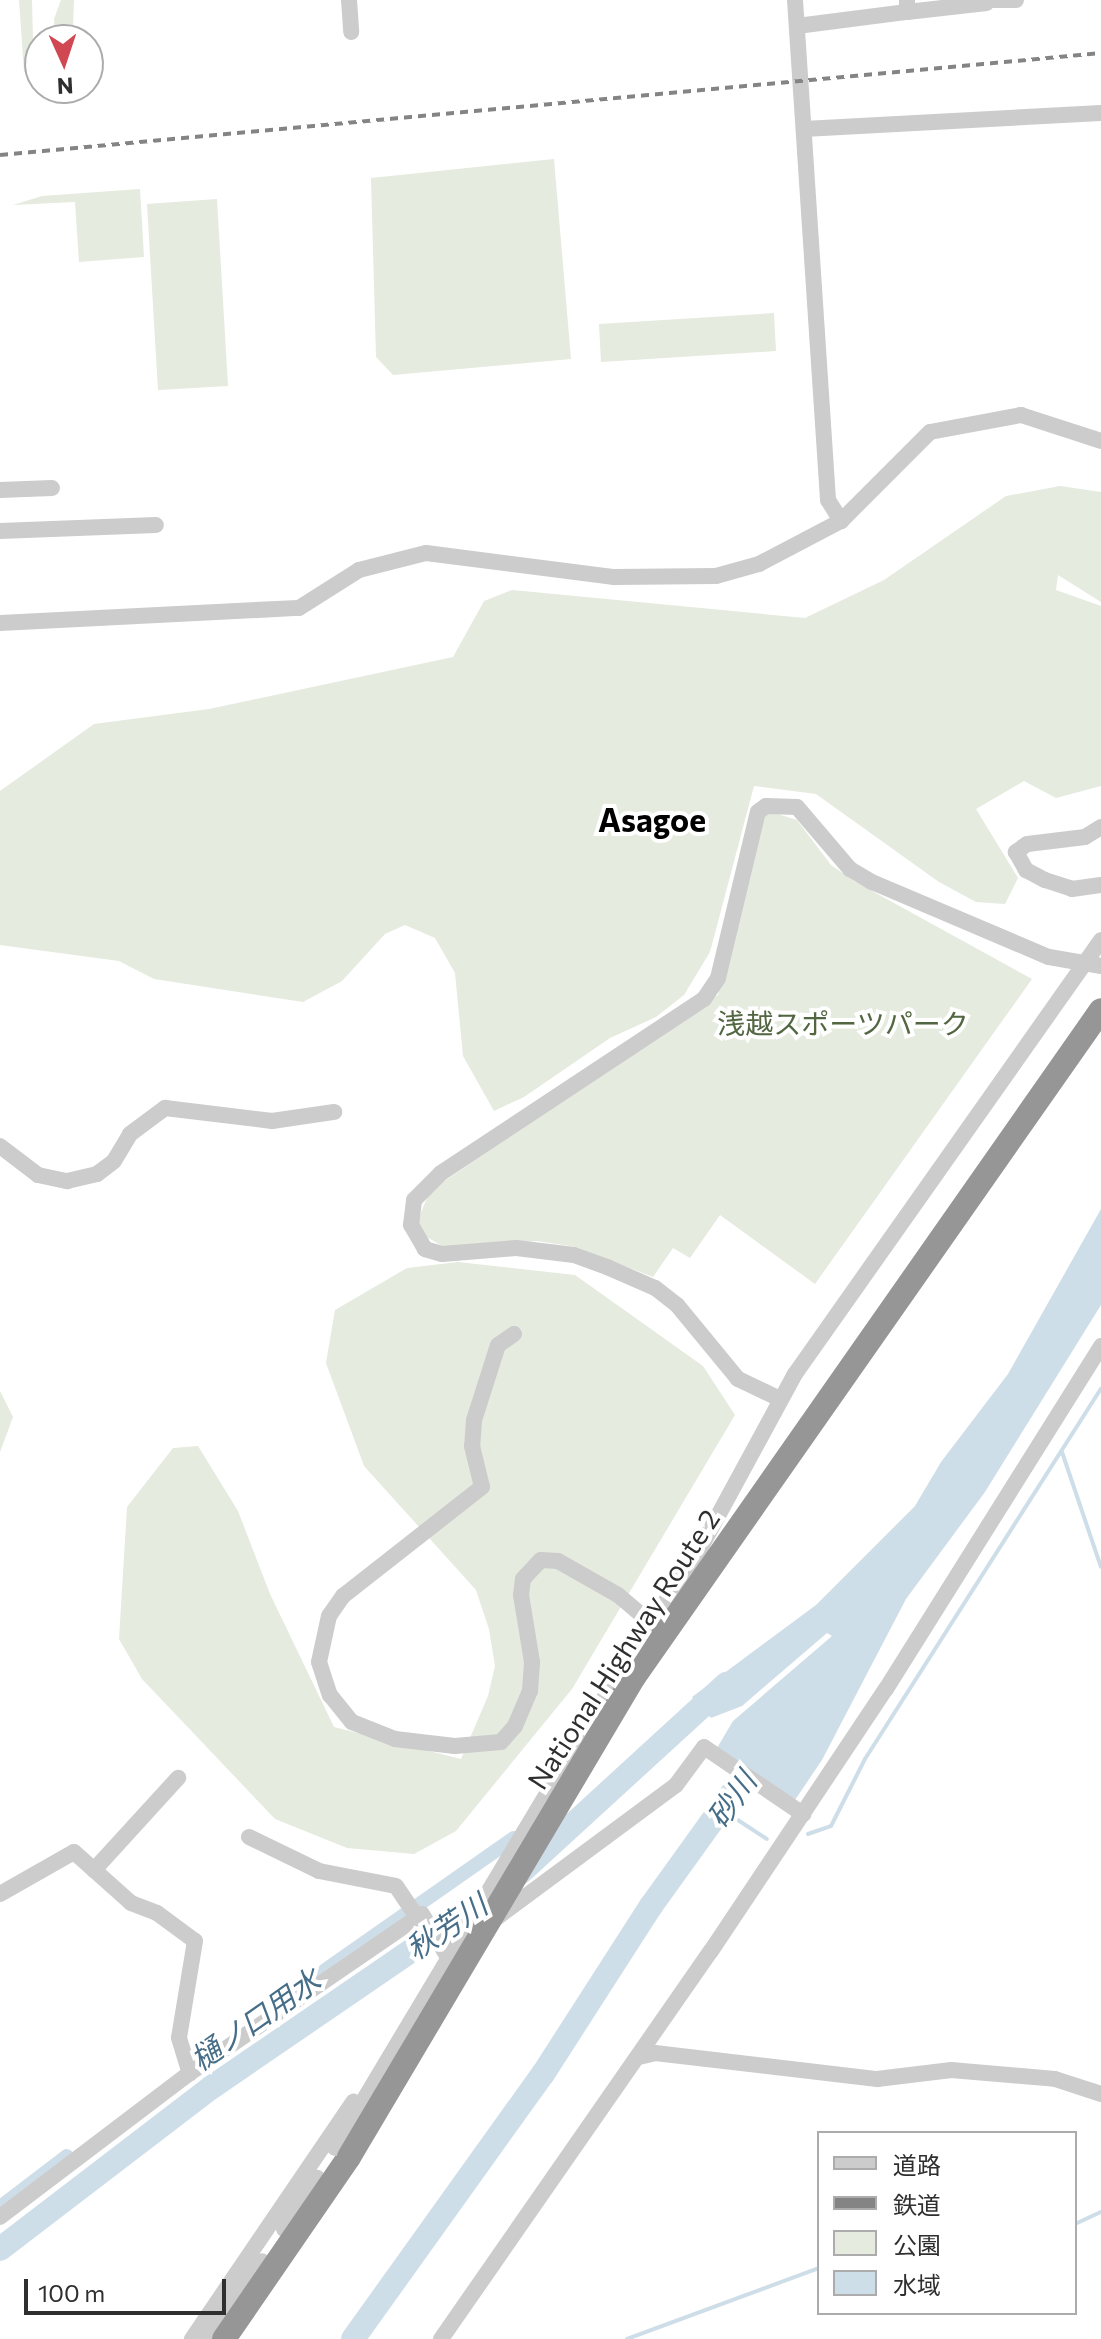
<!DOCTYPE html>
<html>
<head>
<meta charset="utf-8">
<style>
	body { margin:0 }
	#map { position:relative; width:1101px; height:2339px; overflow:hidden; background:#fff; font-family:Commissioner,"Noto Sans JP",sans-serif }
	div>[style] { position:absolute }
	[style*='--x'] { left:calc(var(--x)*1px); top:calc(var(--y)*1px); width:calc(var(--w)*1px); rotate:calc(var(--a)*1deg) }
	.green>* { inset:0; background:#e5ebdf }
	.water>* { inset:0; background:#cedee8 }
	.stream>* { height:4px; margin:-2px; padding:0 2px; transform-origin:2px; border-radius:2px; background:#cedee8 }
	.canal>* { height:14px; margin:-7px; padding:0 7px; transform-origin:7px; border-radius:7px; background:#cedee8 }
	.river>* { height:24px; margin:-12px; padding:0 12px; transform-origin:12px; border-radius:12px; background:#cedee8 }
	.minor>* { height:16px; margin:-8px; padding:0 8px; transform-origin:8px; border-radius:8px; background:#ccc }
	.highway>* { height:24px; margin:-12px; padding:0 12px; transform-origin:12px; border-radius:12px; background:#969696 }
	.rail>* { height:4px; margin-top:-2px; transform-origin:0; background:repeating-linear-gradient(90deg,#848484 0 8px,transparent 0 14px) }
	.minor-bridge>* { height:16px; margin:-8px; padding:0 8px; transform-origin:8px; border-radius:8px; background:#ccc }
	.highway-bridge>* { height:24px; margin:-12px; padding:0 12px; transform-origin:12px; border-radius:12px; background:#969696 }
	span { translate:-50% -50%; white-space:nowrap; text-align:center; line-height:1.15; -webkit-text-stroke:8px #fff; paint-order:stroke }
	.park-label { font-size:28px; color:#536642 }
	.street-label { font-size:28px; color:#2f2f2f }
	.water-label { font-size:30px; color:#476e88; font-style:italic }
	.quarter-label { font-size:32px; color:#000; font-weight:700 }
	.legend { position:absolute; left:817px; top:2131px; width:260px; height:184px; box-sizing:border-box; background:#fff; border:2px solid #acacac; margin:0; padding:10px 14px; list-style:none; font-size:24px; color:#2f2f2f }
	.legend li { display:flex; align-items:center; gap:16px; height:40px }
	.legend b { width:40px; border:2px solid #acacac }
	.north { position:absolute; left:24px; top:24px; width:80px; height:80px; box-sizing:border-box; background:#fff; border:2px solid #acacac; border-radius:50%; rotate:177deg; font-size:22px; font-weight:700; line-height:32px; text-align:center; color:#2f2f2f }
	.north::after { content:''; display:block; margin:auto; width:28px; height:36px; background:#d04851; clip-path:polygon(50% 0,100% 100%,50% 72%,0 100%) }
	.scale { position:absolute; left:24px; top:2279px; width:202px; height:36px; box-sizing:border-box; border:4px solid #2f2f2f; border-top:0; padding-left:10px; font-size:24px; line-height:28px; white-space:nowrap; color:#2f2f2f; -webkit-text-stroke:6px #fff; paint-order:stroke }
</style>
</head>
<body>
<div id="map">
	<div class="green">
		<i style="clip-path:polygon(19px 0,32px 0,33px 41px,26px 54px,40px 71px,24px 72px)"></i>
		<i style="clip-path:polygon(61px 0,74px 0,73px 28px,82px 40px,55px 40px,54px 19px)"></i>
		<i style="clip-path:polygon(554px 159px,571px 359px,393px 375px,376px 357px,371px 178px)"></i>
		<i style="clip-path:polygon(140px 189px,144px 257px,79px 262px,75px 202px,13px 205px,42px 196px)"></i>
		<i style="clip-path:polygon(217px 199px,228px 386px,158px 390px,147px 204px)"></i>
		<i style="clip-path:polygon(774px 313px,776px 351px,601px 362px,599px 324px)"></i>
		<i style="clip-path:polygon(1060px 486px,1101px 492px,1101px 602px,1058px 575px,1056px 590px,1101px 606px,1101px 786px,1056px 798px,1024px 781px,976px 809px,1018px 878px,1005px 904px,976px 902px,939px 882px,816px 794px,754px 786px,710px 952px,684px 995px,656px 1017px,610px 1038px,524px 1097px,494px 1111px,463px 1056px,455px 973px,435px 938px,405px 925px,385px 934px,342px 981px,303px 1002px,154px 979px,119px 961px,0 945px,0 791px,94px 724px,209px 709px,453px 657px,484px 601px,512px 590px,805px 618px,884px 580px,1006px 496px)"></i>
		<i style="clip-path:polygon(771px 812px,797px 820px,831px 865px,854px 881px,1032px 979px,815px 1284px,720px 1215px,690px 1258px,673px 1248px,653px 1277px,576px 1247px,537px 1241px,444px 1247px,425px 1236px,417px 1222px,430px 1191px,718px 995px,760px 817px)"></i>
		<i style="clip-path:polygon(458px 1262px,575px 1275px,703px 1366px,735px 1415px,572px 1689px,456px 1831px,414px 1854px,347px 1848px,275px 1819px,142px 1679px,119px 1639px,127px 1507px,173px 1448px,198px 1446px,238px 1511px,270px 1594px,334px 1727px,461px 1759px,488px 1696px,495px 1666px,489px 1629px,476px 1590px,364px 1466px,326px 1363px,335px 1310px,407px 1268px)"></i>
		<i style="clip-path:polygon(0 1391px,13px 1417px,0 1452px)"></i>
	</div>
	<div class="water">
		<i style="clip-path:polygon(1101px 1209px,1101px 1305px,985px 1492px,906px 1599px,822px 1760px,795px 1800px,717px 1748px,733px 1721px,832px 1636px,827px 1633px,742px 1706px,711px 1718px,692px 1697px,816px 1605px,915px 1506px,941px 1462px,1008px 1374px)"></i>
	</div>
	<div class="stream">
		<i style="--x:1062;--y:1452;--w:121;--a:71.3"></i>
		<i style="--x:724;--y:1811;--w:51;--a:33.1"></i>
		<i style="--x:808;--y:1834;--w:24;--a:-19"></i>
		<i style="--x:831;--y:1826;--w:75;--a:-63.1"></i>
		<i style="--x:865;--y:1759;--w:439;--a:-57.5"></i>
		<i style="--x:1075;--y:2224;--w:29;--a:-25"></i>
		<i style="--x:627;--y:2339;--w:205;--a:-20.3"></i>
	</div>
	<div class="canal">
		<i style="--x:291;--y:1994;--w:272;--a:-35"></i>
		<i style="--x:0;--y:2207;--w:84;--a:-37.3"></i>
	</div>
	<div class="river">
		<i style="--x:520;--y:1873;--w:280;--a:-42.5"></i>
		<i style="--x:0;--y:2249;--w:267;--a:-37.4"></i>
		<i style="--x:212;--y:2087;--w:338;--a:-34.4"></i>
		<i style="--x:353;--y:2339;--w:326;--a:-54.4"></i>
		<i style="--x:543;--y:2074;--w:200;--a:-57.3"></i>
		<i style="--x:651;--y:1906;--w:183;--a:-54.3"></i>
	</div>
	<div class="minor">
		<i style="--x:349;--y:0;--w:32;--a:86"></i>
		<i style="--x:795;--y:0;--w:501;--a:86.22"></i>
		<i style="--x:828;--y:500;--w:25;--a:58"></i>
		<i style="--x:907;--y:0;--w:12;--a:90"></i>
		<i style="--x:907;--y:12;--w:80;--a:-6.5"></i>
		<i style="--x:986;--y:0;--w:30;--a:0"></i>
		<i style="--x:797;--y:26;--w:111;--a:-7.3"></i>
		<i style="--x:804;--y:129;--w:297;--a:-3.1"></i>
		<i style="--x:0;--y:490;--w:52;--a:-2.2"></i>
		<i style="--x:0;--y:531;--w:156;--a:-2.2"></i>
		<i style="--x:0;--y:623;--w:299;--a:-2.9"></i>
		<i style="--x:299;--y:608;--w:71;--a:-32.3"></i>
		<i style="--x:359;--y:570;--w:69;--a:-14.2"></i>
		<i style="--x:426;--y:553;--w:190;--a:7.3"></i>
		<i style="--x:614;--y:577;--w:102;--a:-0.6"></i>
		<i style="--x:716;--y:576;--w:45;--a:-15.6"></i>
		<i style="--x:759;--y:564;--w:93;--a:-27.7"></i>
		<i style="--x:841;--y:521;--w:126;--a:-45"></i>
		<i style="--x:930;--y:432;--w:93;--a:-10.6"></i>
		<i style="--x:1021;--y:415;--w:84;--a:18"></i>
		<i style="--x:1101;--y:827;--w:19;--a:148"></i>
		<i style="--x:1085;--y:837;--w:58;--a:173.1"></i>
		<i style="--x:1027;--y:844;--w:14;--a:144"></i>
		<i style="--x:1016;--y:852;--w:21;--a:61"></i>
		<i style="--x:1026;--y:870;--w:21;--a:28"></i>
		<i style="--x:1045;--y:880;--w:28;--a:18"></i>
		<i style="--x:1072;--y:889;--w:29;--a:-8"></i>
		<i style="--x:0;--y:1146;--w:48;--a:37.3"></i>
		<i style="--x:38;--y:1175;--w:30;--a:12"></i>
		<i style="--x:67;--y:1181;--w:31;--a:-13"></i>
		<i style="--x:97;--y:1174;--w:21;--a:-37"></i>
		<i style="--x:114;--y:1161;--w:31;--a:-59"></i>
		<i style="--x:130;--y:1134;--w:44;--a:-36.6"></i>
		<i style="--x:165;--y:1108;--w:108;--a:6.9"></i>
		<i style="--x:272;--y:1121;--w:63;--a:-8.3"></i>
		<i style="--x:514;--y:1334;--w:19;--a:145"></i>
		<i style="--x:498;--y:1345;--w:79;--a:107.7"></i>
		<i style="--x:474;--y:1420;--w:26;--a:94"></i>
		<i style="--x:472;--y:1446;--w:42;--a:76.3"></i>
		<i style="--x:482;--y:1487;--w:177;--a:141.9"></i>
		<i style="--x:343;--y:1596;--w:24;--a:125"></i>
		<i style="--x:329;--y:1616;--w:47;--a:102.3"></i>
		<i style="--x:319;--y:1662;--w:35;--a:72"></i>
		<i style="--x:330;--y:1695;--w:35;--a:51"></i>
		<i style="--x:352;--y:1722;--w:46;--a:21.6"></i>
		<i style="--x:395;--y:1739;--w:60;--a:6.7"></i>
		<i style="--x:455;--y:1746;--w:46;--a:-5"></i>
		<i style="--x:501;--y:1742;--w:21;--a:-49"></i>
		<i style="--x:515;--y:1726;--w:38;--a:-67"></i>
		<i style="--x:530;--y:1691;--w:29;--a:-86"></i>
		<i style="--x:532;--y:1662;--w:68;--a:-99.3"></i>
		<i style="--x:521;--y:1595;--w:16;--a:-83"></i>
		<i style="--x:523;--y:1579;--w:26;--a:-47"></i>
		<i style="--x:541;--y:1560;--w:17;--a:3"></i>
		<i style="--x:558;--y:1561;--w:69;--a:29.5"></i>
		<i style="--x:618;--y:1595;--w:42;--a:40.2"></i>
		<i style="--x:780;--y:1399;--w:47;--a:-154.5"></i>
		<i style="--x:738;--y:1379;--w:96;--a:-129.5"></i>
		<i style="--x:677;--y:1305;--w:28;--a:-142"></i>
		<i style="--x:655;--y:1288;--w:52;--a:-156.4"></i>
		<i style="--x:607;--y:1267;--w:35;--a:-160"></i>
		<i style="--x:574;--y:1255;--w:58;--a:-173.1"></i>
		<i style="--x:516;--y:1248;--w:74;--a:175.4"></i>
		<i style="--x:442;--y:1254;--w:18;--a:-164"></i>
		<i style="--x:425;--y:1249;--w:28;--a:-120"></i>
		<i style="--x:411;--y:1225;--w:25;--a:-83"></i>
		<i style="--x:414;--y:1200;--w:38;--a:-45"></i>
		<i style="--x:441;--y:1173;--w:315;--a:-33.5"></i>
		<i style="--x:704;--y:999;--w:25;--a:-56"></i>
		<i style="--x:718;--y:978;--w:171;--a:-76.5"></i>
		<i style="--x:758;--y:812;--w:10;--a:-37"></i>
		<i style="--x:766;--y:806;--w:31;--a:2"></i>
		<i style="--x:797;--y:807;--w:82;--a:49.5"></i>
		<i style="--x:850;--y:869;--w:26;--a:31"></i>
		<i style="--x:872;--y:882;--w:192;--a:23"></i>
		<i style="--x:1049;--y:957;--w:53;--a:9.8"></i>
		<i style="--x:621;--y:1670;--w:147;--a:-57"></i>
		<i style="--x:701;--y:1547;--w:197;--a:-61.5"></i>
		<i style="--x:795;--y:1374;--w:531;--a:-54.81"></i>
		<i style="--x:249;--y:1837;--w:78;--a:25.9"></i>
		<i style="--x:319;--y:1871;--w:78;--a:11"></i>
		<i style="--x:396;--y:1886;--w:37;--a:56"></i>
		<i style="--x:94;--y:1870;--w:125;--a:-47.6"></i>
		<i style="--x:0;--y:1894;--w:85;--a:-29.6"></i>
		<i style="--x:74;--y:1852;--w:76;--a:41.8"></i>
		<i style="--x:131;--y:1903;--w:28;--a:21"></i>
		<i style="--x:157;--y:1913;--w:47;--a:36.4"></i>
		<i style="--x:195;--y:1941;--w:98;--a:99.4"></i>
		<i style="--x:179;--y:2038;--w:37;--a:73"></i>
		<i style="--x:495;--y:1919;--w:225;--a:-36.5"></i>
		<i style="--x:676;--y:1785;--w:47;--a:-53.6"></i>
		<i style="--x:704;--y:1747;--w:120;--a:34.1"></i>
		<i style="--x:639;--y:2057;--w:16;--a:-14"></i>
		<i style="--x:655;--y:2053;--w:224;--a:6.7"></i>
		<i style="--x:877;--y:2079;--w:75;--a:-6.9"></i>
		<i style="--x:951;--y:2070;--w:104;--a:4.9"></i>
		<i style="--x:1055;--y:2079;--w:48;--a:18.1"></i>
		<i style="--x:0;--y:2217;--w:238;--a:-37.2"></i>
		<i style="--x:190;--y:2073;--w:281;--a:-34.4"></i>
		<i style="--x:422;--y:1914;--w:47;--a:59"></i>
		<i style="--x:284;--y:2229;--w:61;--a:-57.1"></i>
		<i style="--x:192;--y:2339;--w:287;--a:-55.8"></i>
		<i style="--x:203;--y:2339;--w:19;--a:-39"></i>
		<i style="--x:218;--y:2327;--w:79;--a:-56.3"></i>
		<i style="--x:441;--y:2339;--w:473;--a:-55.2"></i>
		<i style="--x:711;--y:1951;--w:315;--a:-56.3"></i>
		<i style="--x:886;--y:1689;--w:405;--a:-57.9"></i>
	</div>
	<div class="highway">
		<i style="--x:634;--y:1677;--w:814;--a:-55"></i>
		<i style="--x:224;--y:2339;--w:221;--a:-55.5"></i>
	</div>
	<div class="rail">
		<i style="--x:0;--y:155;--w:1106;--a:-5.29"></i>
	</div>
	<div class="minor-bridge">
		<i style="--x:335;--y:2148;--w:557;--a:-59.11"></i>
	</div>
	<div class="highway-bridge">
		<i style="--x:349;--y:2157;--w:558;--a:-59.3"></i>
	</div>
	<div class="park-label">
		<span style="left:843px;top:1023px">浅越スポーツパーク</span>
	</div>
	<div class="street-label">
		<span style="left:623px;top:1649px;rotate:-57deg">National Highway Route 2</span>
	</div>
	<div class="water-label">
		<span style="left:731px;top:1799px;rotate:-55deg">砂川</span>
		<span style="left:446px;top:1926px;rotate:-34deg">秋芳川</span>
		<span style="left:255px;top:2019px;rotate:-35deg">樋ノ口用水</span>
	</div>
	<div class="quarter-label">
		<span style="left:652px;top:819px">Asagoe</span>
	</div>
	<ul class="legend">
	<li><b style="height:10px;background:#ccc"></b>道路</li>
	<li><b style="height:10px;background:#848484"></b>鉄道</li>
	<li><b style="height:22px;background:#e5ebdf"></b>公園</li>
	<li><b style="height:22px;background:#cedee8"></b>水域</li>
	</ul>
	<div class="north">N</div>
	<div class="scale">100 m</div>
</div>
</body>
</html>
